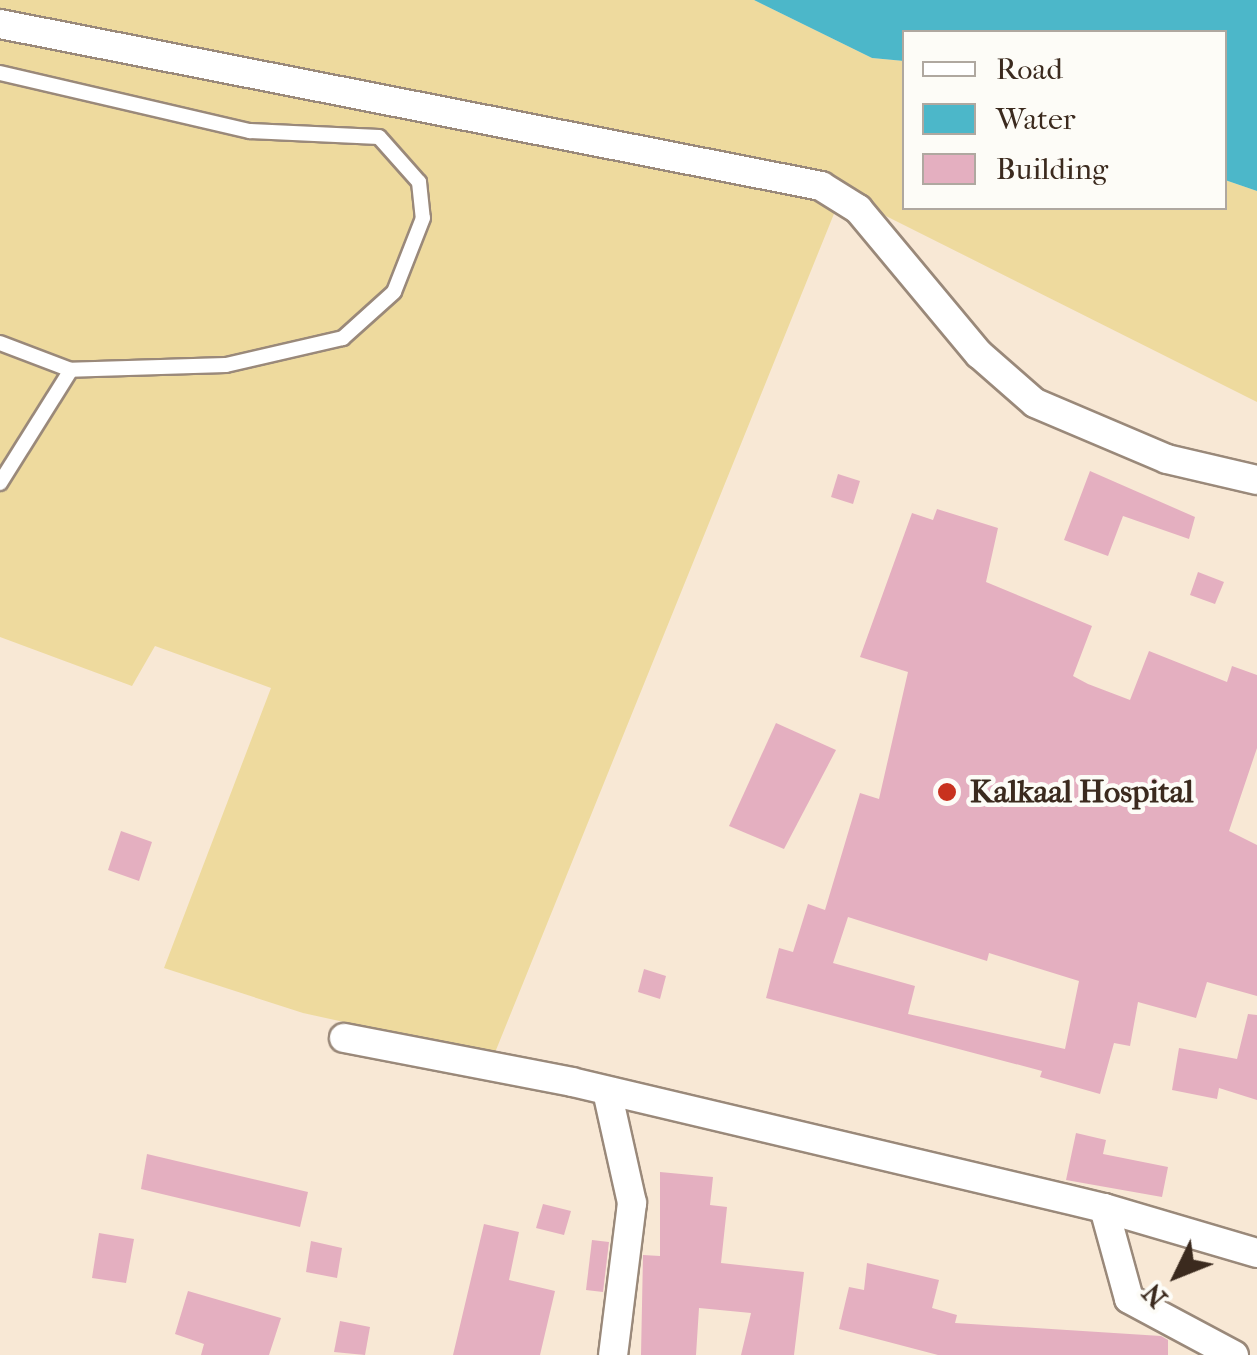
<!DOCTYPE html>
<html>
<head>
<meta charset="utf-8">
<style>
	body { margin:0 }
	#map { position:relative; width:1257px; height:1355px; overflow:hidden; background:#f8e8d5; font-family:"IM FELL French Canon",serif }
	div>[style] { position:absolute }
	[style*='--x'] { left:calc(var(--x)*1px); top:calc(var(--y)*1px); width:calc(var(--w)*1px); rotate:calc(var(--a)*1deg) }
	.sand>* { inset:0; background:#eeda9e }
	.water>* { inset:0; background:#4cb7c9 }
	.building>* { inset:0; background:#e4afc0 }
	.roads { filter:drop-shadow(2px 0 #9a897a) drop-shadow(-2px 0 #9a897a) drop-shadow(0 2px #9a897a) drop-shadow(0 -2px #9a897a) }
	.lane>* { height:14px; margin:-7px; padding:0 7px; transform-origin:7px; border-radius:7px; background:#fff }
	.street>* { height:28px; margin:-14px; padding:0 14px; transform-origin:14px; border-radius:14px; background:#fff }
	.dots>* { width:28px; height:28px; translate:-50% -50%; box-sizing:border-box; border:5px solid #fdfcf7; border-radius:50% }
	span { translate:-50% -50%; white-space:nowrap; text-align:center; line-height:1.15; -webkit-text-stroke:9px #fdfcf7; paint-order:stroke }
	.poi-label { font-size:32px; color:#3b2a1e; font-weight:700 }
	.left { translate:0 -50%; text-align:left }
	.legend { position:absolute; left:902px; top:30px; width:325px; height:180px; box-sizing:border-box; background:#fdfcf7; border:2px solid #afa8a0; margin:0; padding:12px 18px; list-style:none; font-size:30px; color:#3b2a1e }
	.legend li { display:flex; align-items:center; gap:20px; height:50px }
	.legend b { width:50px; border:2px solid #afa8a0 }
	.north { position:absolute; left:1127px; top:1225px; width:100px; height:100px; -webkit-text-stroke:8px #fdfcf7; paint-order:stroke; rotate:227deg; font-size:28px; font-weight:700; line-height:40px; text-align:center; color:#3b2a1e }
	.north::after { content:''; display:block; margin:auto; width:35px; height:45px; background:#3b2a1e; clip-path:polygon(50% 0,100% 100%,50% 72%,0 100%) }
</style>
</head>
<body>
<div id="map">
	<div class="sand">
		<i style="clip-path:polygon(0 0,754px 0,872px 58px,904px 61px,904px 208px,1224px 208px,1225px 180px,1257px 191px,1257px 402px,842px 194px,494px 1055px,303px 1013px,164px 968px,271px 688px,155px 646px,132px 686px,0 637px)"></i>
	</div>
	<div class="water">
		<i style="clip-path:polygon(754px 0,1257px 0,1257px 191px,1225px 180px,1224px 32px,904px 32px,904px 61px,872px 58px)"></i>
	</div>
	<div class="building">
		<i style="clip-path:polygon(1090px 471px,1195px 517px,1189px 539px,1123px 516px,1108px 556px,1064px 540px)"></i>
		<i style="clip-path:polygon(838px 474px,860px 481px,853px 504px,831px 497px)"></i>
		<i style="clip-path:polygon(evenodd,937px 509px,998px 528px,986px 582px,1092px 626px,1073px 676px,1088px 684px,1130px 700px,1149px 651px,1227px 682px,1232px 666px,1257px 675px,1257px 748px,1229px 831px,1257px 845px,1257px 996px,1207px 982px,1196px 1018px,1138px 1002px,1130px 1046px,1114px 1043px,1100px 1094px,1040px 1077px,1042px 1071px,766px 998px,779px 948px,793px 952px,808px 904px,825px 910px,860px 793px,879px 799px,908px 672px,860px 657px,912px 513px,933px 520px,937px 509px,848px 917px,987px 961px,989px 953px,1079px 981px,1065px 1049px,908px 1014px,915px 986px,833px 963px,848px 917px)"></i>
		<i style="clip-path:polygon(1198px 572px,1224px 582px,1215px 604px,1190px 595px)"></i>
		<i style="clip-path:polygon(776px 723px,836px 750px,784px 849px,729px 826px)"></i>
		<i style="clip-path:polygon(121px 831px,152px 842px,139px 881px,108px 870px)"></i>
		<i style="clip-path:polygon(644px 969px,666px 976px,660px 999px,638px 992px)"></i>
		<i style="clip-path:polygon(1248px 1014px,1257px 1015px,1257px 1100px,1219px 1088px,1217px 1099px,1172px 1090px,1179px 1048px,1237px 1059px)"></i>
		<i style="clip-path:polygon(1076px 1133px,1106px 1140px,1103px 1154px,1168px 1167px,1162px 1197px,1066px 1180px)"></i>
		<i style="clip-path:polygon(147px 1154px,308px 1192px,300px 1227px,141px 1189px)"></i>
		<i style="clip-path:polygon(660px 1172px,713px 1177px,710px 1205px,727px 1207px,721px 1263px,804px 1272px,794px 1355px,741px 1355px,751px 1313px,699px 1308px,696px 1355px,641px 1355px,643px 1255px,660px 1256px)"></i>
		<i style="clip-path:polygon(543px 1204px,571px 1211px,564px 1235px,536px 1228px)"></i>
		<i style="clip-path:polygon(484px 1224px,519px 1232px,509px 1280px,555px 1291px,540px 1355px,453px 1355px)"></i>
		<i style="clip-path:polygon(99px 1233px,134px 1239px,126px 1283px,92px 1278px)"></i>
		<i style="clip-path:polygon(592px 1240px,609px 1242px,603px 1292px,586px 1290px)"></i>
		<i style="clip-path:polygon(311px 1241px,342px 1248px,337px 1278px,306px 1272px)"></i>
		<i style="clip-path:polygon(867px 1263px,939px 1280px,932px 1308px,957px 1315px,955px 1323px,1161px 1336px,1168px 1340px,1168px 1355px,938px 1355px,839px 1329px,849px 1287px,864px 1290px)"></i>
		<i style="clip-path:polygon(188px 1291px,281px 1318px,269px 1355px,201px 1355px,204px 1344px,175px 1334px)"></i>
		<i style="clip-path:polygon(340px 1321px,370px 1327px,365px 1355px,334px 1352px)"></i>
	</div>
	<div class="roads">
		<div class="lane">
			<i style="--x:0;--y:73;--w:257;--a:13.1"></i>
			<i style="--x:250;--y:131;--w:129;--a:2.7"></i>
			<i style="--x:379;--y:137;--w:60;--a:48.4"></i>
			<i style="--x:419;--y:182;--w:36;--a:84"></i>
			<i style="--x:423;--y:218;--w:79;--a:111.4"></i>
			<i style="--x:394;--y:292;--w:69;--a:138"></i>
			<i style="--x:343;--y:338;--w:120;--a:167"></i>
			<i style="--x:226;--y:365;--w:155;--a:178.2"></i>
			<i style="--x:71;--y:370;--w:76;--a:-159.2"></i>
			<i style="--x:0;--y:483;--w:133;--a:-57.9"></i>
		</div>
		<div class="street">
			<i style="--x:0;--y:24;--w:837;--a:11.16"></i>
			<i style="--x:821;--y:186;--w:44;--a:31.9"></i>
			<i style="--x:858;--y:209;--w:189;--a:50.2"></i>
			<i style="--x:979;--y:354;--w:74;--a:41.2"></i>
			<i style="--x:1035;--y:403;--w:143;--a:23"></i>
			<i style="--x:1167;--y:459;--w:92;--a:13.1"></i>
			<i style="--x:344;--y:1038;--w:232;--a:10.9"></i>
			<i style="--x:572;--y:1082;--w:547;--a:13.32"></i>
			<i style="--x:1104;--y:1208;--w:159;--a:16.4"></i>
			<i style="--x:607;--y:1091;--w:115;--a:77.4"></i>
			<i style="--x:632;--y:1203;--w:153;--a:97.1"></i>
			<i style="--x:1104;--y:1208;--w:94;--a:74.6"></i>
			<i style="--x:1129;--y:1299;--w:119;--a:28.1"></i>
		</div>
	</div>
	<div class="dots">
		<i style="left:947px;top:792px;background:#c8321e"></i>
	</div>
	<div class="poi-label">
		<span class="left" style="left:970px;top:792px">Kalkaal Hospital</span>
	</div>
	<ul class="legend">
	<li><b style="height:12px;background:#fff"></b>Road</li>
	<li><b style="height:28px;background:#4cb7c9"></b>Water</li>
	<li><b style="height:28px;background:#e4afc0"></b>Building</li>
	</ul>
	<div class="north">N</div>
</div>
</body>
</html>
